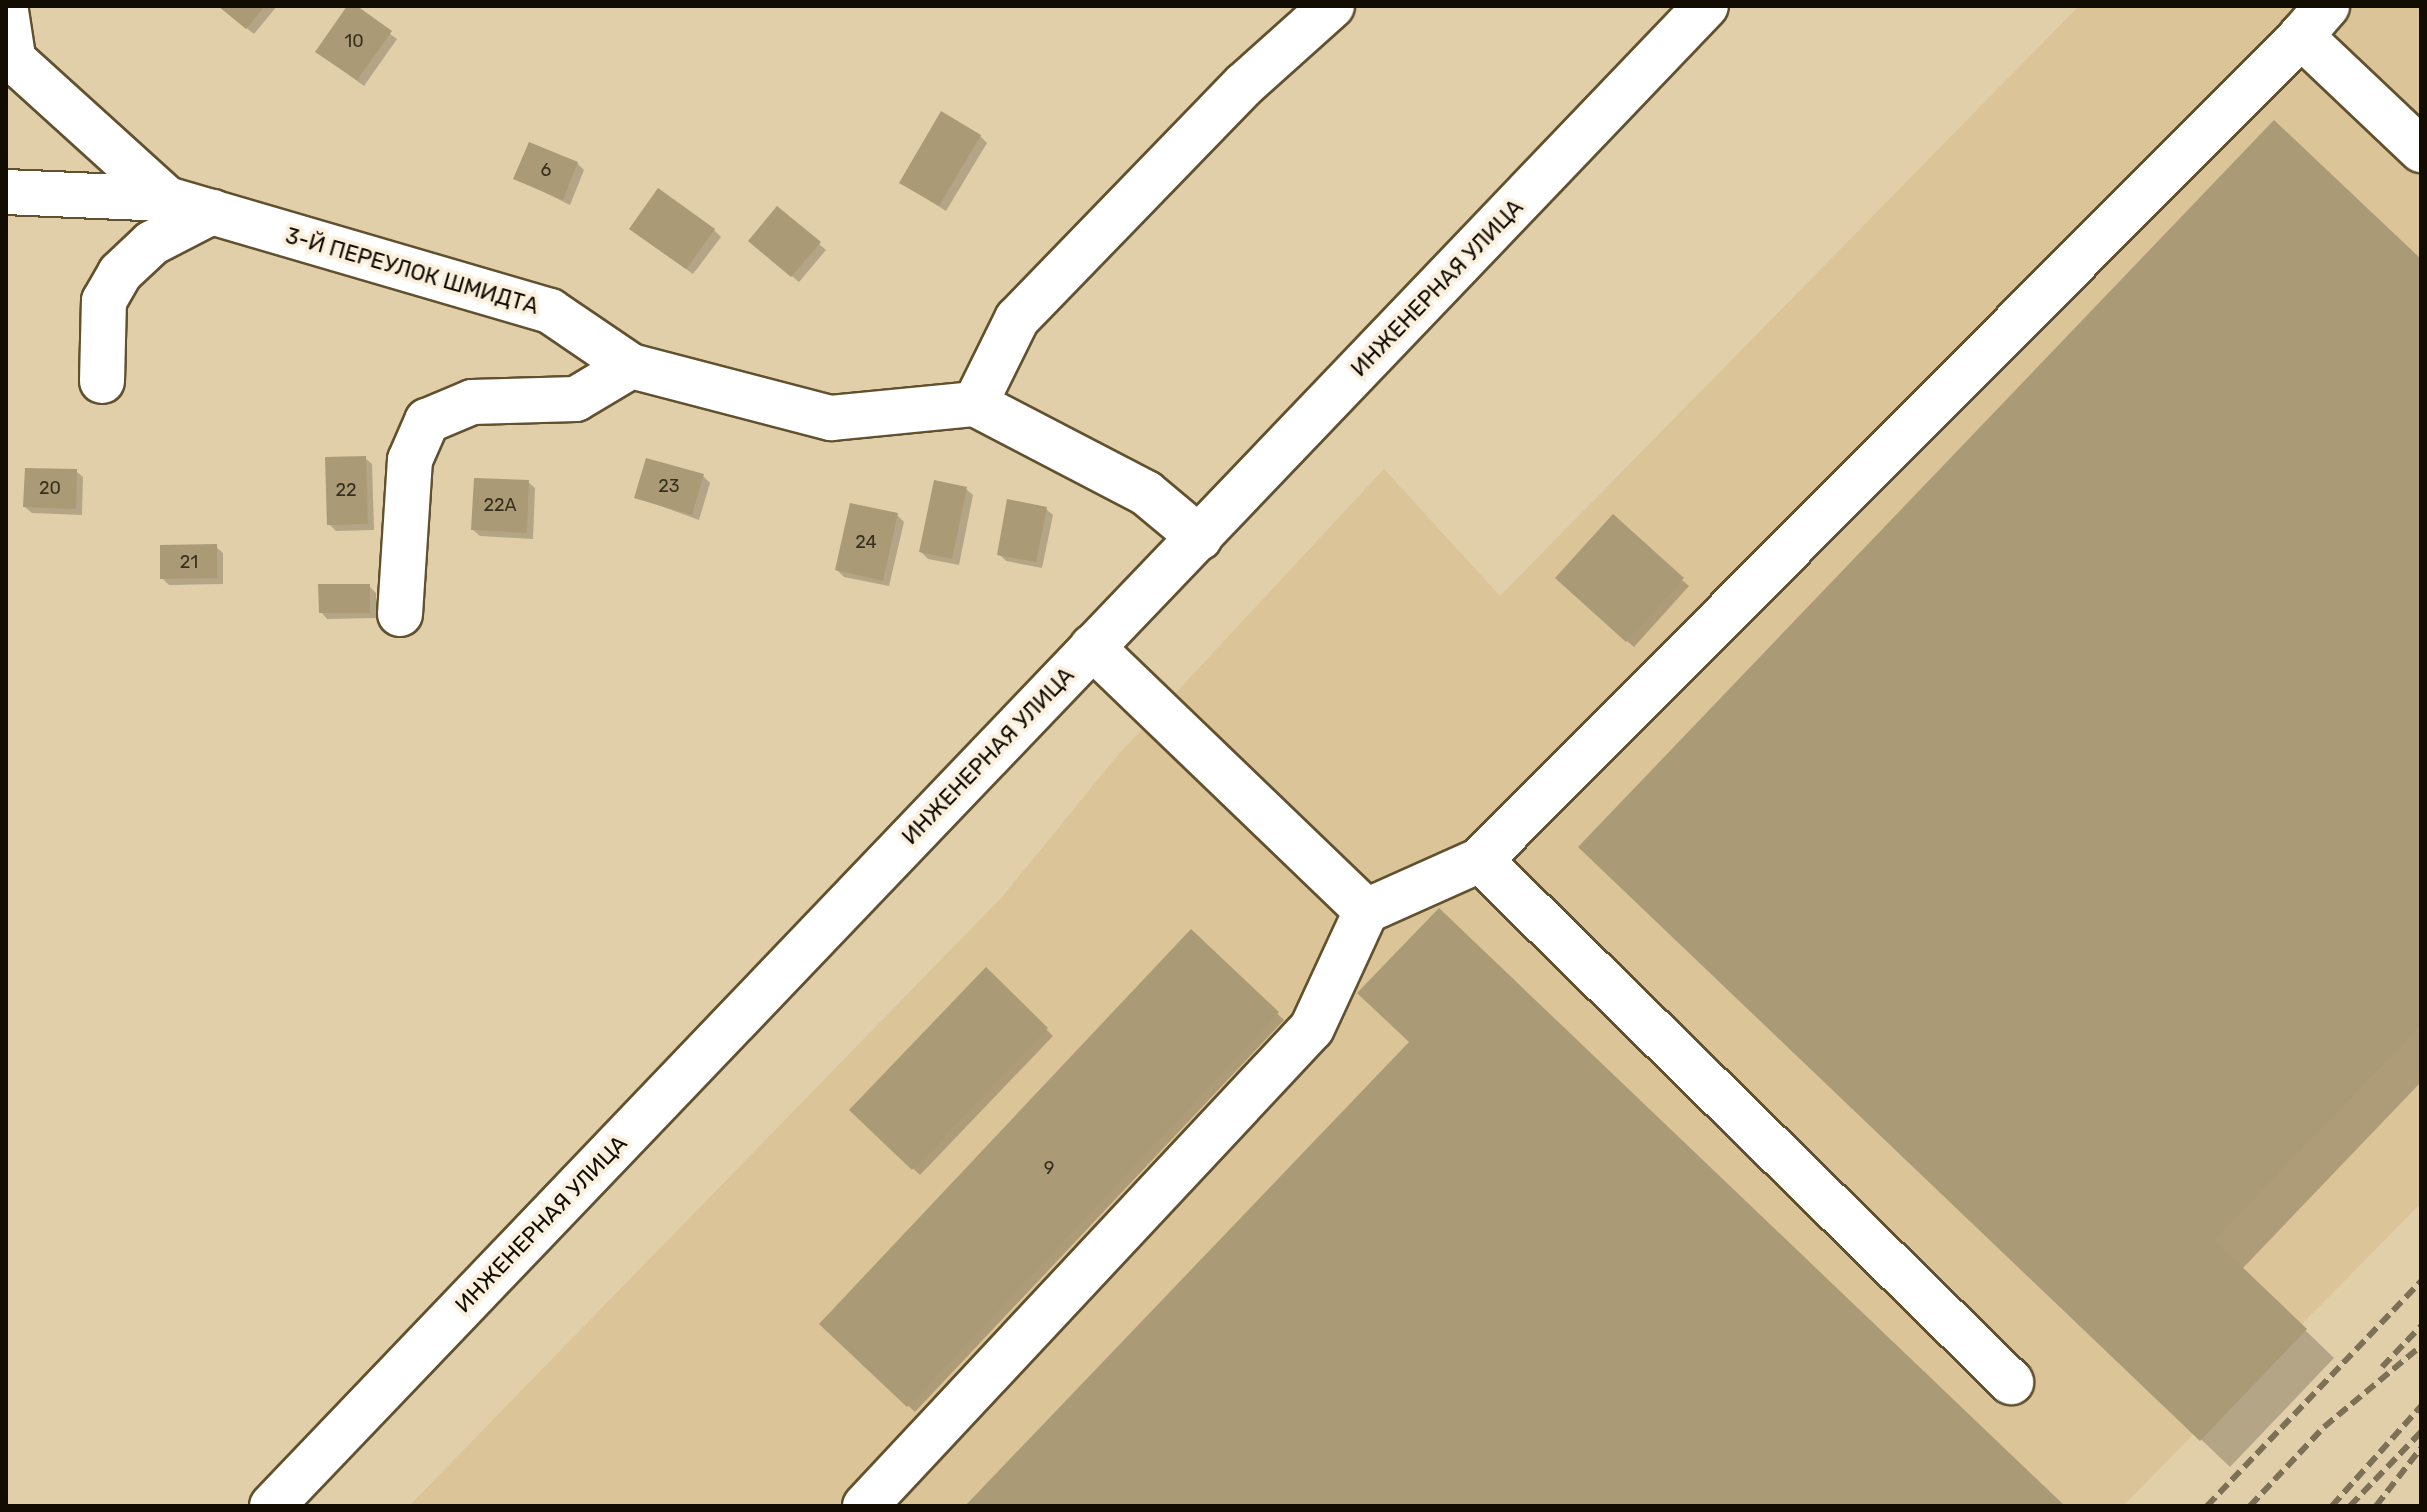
<!DOCTYPE html>
<html>
<head>
<meta charset="utf-8">
<style>
	body { margin:0 }
	#map { position:relative; width:2427px; height:1512px; overflow:hidden; background:#e1cfa9; font-family:Rubik,sans-serif }
	div>[style] { position:absolute }
	[style*='--x'] { left:calc(var(--x)*1px); top:calc(var(--y)*1px); width:calc(var(--w)*1px); rotate:calc(var(--a)*1deg) }
	.built>* { inset:0; background:#dac498 }
	.shadow>* { inset:0; background:#0003 }
	.building>* { inset:0; background:#ab9a76 }
	.roads { filter:drop-shadow(2px 0 #61512f) drop-shadow(-2px 0 #61512f) drop-shadow(0 2px #61512f) drop-shadow(0 -2px #61512f) }
	.minor>* { height:44px; margin:-22px; padding:0 22px; transform-origin:22px; border-radius:22px; background:#fff }
	.rail>* { height:6px; margin-top:-3px; transform-origin:0; background:repeating-linear-gradient(90deg,#7c7057 0 12px,transparent 0 18px) }
	span { translate:-50% -50%; white-space:nowrap; text-align:center; line-height:1.15; -webkit-text-stroke:8px #faf0dd; paint-order:stroke }
	.number-label { font-size:18px; color:#38301f }
	.number-label span { -webkit-text-stroke-width:0 }
	.street-label { font-size:22px; color:#120c02 }
	.frame { position:absolute; inset:0; border:8px solid #120c02; pointer-events:none }
</style>
</head>
<body>
<div id="map">
	<div class="built">
		<i style="clip-path:polygon(2079px 6px,2421px 6px,2421px 1203px,2123px 1506px,409px 1506px,1003px 896px,1117px 756px,1384px 469px,1500px 596px)"></i>
	</div>
	<div class="shadow">
		<i style="clip-path:polygon(219px 6px,277px 6px,254px 34px)"></i>
		<i style="clip-path:polygon(350px 6px,397px 39px,364px 86px,325px 58px)"></i>
		<i style="clip-path:polygon(980px 136px,987px 143px,946px 211px,902px 183px)"></i>
		<i style="clip-path:polygon(577px 163px,584px 170px,570px 205px,515px 178px)"></i>
		<i style="clip-path:polygon(777px 209px,826px 250px,799px 282px,757px 247px)"></i>
		<i style="clip-path:polygon(714px 230px,721px 237px,693px 274px,638px 235px)"></i>
		<i style="clip-path:polygon(2421px 262px,2421px 1082px,2242px 1269px,2334px 1358px,2230px 1467px,1609px 875px)"></i>
		<i style="clip-path:polygon(365px 458px,372px 464px,374px 530px,336px 531px,329px 524px)"></i>
		<i style="clip-path:polygon(76px 471px,83px 477px,82px 515px,32px 513px,25px 507px)"></i>
		<i style="clip-path:polygon(703px 476px,710px 483px,699px 520px,636px 497px)"></i>
		<i style="clip-path:polygon(528px 482px,535px 488px,533px 539px,480px 536px,473px 530px)"></i>
		<i style="clip-path:polygon(966px 489px,973px 495px,959px 565px,928px 559px,921px 552px)"></i>
		<i style="clip-path:polygon(1046px 509px,1053px 515px,1042px 568px,1006px 561px,999px 554px)"></i>
		<i style="clip-path:polygon(897px 515px,904px 522px,889px 586px,844px 577px,837px 570px)"></i>
		<i style="clip-path:polygon(216px 547px,223px 553px,223px 584px,169px 585px,162px 578px)"></i>
		<i style="clip-path:polygon(1682px 580px,1689px 586px,1634px 647px,1564px 585px)"></i>
		<i style="clip-path:polygon(369px 586px,376px 593px,376px 618px,327px 619px,321px 612px)"></i>
		<i style="clip-path:polygon(1191px 932px,1284px 1020px,915px 1412px,822px 1324px)"></i>
		<i style="clip-path:polygon(986px 970px,1053px 1036px,920px 1175px,852px 1110px)"></i>
	</div>
	<div class="building">
		<i style="clip-path:polygon(218px 6px,265px 6px,246px 29px)"></i>
		<i style="clip-path:polygon(347px 6px,357px 6px,392px 31px,357px 80px,315px 52px)"></i>
		<i style="clip-path:polygon(941px 111px,981px 135px,939px 206px,899px 183px)"></i>
		<i style="clip-path:polygon(2274px 120px,2421px 259px,2421px 1025px,2214px 1240px,2307px 1329px,2200px 1441px,1578px 847px)"></i>
		<i style="clip-path:polygon(529px 142px,578px 162px,563px 200px,513px 179px)"></i>
		<i style="clip-path:polygon(658px 188px,715px 229px,686px 269px,629px 229px)"></i>
		<i style="clip-path:polygon(777px 206px,821px 242px,791px 277px,748px 241px)"></i>
		<i style="clip-path:polygon(366px 456px,368px 524px,327px 525px,325px 457px)"></i>
		<i style="clip-path:polygon(646px 458px,704px 474px,692px 515px,634px 498px)"></i>
		<i style="clip-path:polygon(25px 468px,77px 469px,76px 509px,23px 507px)"></i>
		<i style="clip-path:polygon(474px 478px,529px 480px,527px 533px,471px 530px)"></i>
		<i style="clip-path:polygon(934px 480px,967px 487px,952px 559px,919px 552px)"></i>
		<i style="clip-path:polygon(1007px 499px,1047px 507px,1036px 562px,997px 555px)"></i>
		<i style="clip-path:polygon(850px 503px,898px 513px,883px 581px,835px 570px)"></i>
		<i style="clip-path:polygon(1613px 514px,1684px 578px,1626px 642px,1555px 578px)"></i>
		<i style="clip-path:polygon(217px 544px,217px 578px,160px 579px,160px 545px)"></i>
		<i style="clip-path:polygon(318px 584px,370px 584px,370px 613px,319px 613px)"></i>
		<i style="clip-path:polygon(1439px 908px,2065px 1506px,965px 1506px,1409px 1042px,1357px 993px)"></i>
		<i style="clip-path:polygon(1191px 929px,1279px 1012px,907px 1407px,819px 1324px)"></i>
		<i style="clip-path:polygon(986px 967px,1048px 1028px,912px 1170px,849px 1110px)"></i>
	</div>
	<div class="roads">
		<div class="minor">
			<i style="--x:6;--y:11;--w:53;--a:81.3"></i>
			<i style="--x:2301;--y:36;--w:40;--a:-49"></i>
			<i style="--x:6;--y:53;--w:217;--a:42.2"></i>
			<i style="--x:167;--y:199;--w:399;--a:16.3"></i>
			<i style="--x:550;--y:311;--w:98;--a:34.2"></i>
			<i style="--x:631;--y:366;--w:207;--a:14.6"></i>
			<i style="--x:831;--y:418;--w:145;--a:-5.6"></i>
			<i style="--x:975;--y:404;--w:193;--a:27.5"></i>
			<i style="--x:1146;--y:493;--w:70;--a:39.8"></i>
			<i style="--x:6;--y:192;--w:161;--a:2.5"></i>
			<i style="--x:102;--y:381;--w:80;--a:-88.6"></i>
			<i style="--x:104;--y:301;--w:32;--a:-60"></i>
			<i style="--x:120;--y:273;--w:44;--a:-43.2"></i>
			<i style="--x:152;--y:243;--w:68;--a:-27.3"></i>
			<i style="--x:975;--y:404;--w:95;--a:-63.7"></i>
			<i style="--x:1017;--y:319;--w:327;--a:-45.9"></i>
			<i style="--x:1245;--y:84;--w:117;--a:-41.9"></i>
			<i style="--x:400;--y:614;--w:154;--a:-86.3"></i>
			<i style="--x:410;--y:460;--w:43;--a:-66.4"></i>
			<i style="--x:427;--y:421;--w:49;--a:-22.9"></i>
			<i style="--x:472;--y:402;--w:104;--a:-1.7"></i>
			<i style="--x:576;--y:399;--w:64;--a:-31"></i>
			<i style="--x:1092;--y:647;--w:380;--a:43.9"></i>
			<i style="--x:1366;--y:911;--w:125;--a:-24.1"></i>
			<i style="--x:1480;--y:860;--w:745;--a:44.51"></i>
			<i style="--x:1480;--y:860;--w:1163;--a:-45.1"></i>
			<i style="--x:2301;--y:36;--w:166;--a:43.5"></i>
			<i style="--x:272;--y:1506;--w:2075;--a:-46.29"></i>
			<i style="--x:865;--y:1506;--w:654;--a:-46.92"></i>
			<i style="--x:1312;--y:1028;--w:129;--a:-65.2"></i>
		</div>
	</div>
	<div class="rail">
		<i style="--x:2382;--y:1367;--w:57;--a:-46.4"></i>
		<i style="--x:2207;--y:1506;--w:311;--a:-46.4"></i>
		<i style="--x:2250;--y:1506;--w:108;--a:-46.9"></i>
		<i style="--x:2324;--y:1427;--w:126;--a:-39.9"></i>
		<i style="--x:2332;--y:1506;--w:134;--a:-48.3"></i>
		<i style="--x:2350;--y:1506;--w:103;--a:-46.2"></i>
		<i style="--x:2376;--y:1506;--w:73;--a:-52.2"></i>
	</div>
	<div class="number-label">
		<span style="left:354px;top:41px">10</span>
		<span style="left:546px;top:170px">6</span>
		<span style="left:669px;top:486px">23</span>
		<span style="left:50px;top:488px">20</span>
		<span style="left:346px;top:490px">22</span>
		<span style="left:500px;top:505px">22А</span>
		<span style="left:866px;top:542px">24</span>
		<span style="left:189px;top:562px">21</span>
		<span style="left:1049px;top:1168px">9</span>
	</div>
	<div class="street-label">
		<span style="left:412px;top:271px;rotate:16deg">3-Й ПЕРЕУЛОК ШМИДТА</span>
		<span style="left:1437px;top:288px;rotate:-46deg">ИНЖЕНЕРНАЯ УЛИЦА</span>
		<span style="left:988px;top:756px;rotate:-46deg">ИНЖЕНЕРНАЯ УЛИЦА</span>
		<span style="left:541px;top:1224px;rotate:-46deg">ИНЖЕНЕРНАЯ УЛИЦА</span>
	</div>
	<div class="frame"></div>
</div>
</body>
</html>
